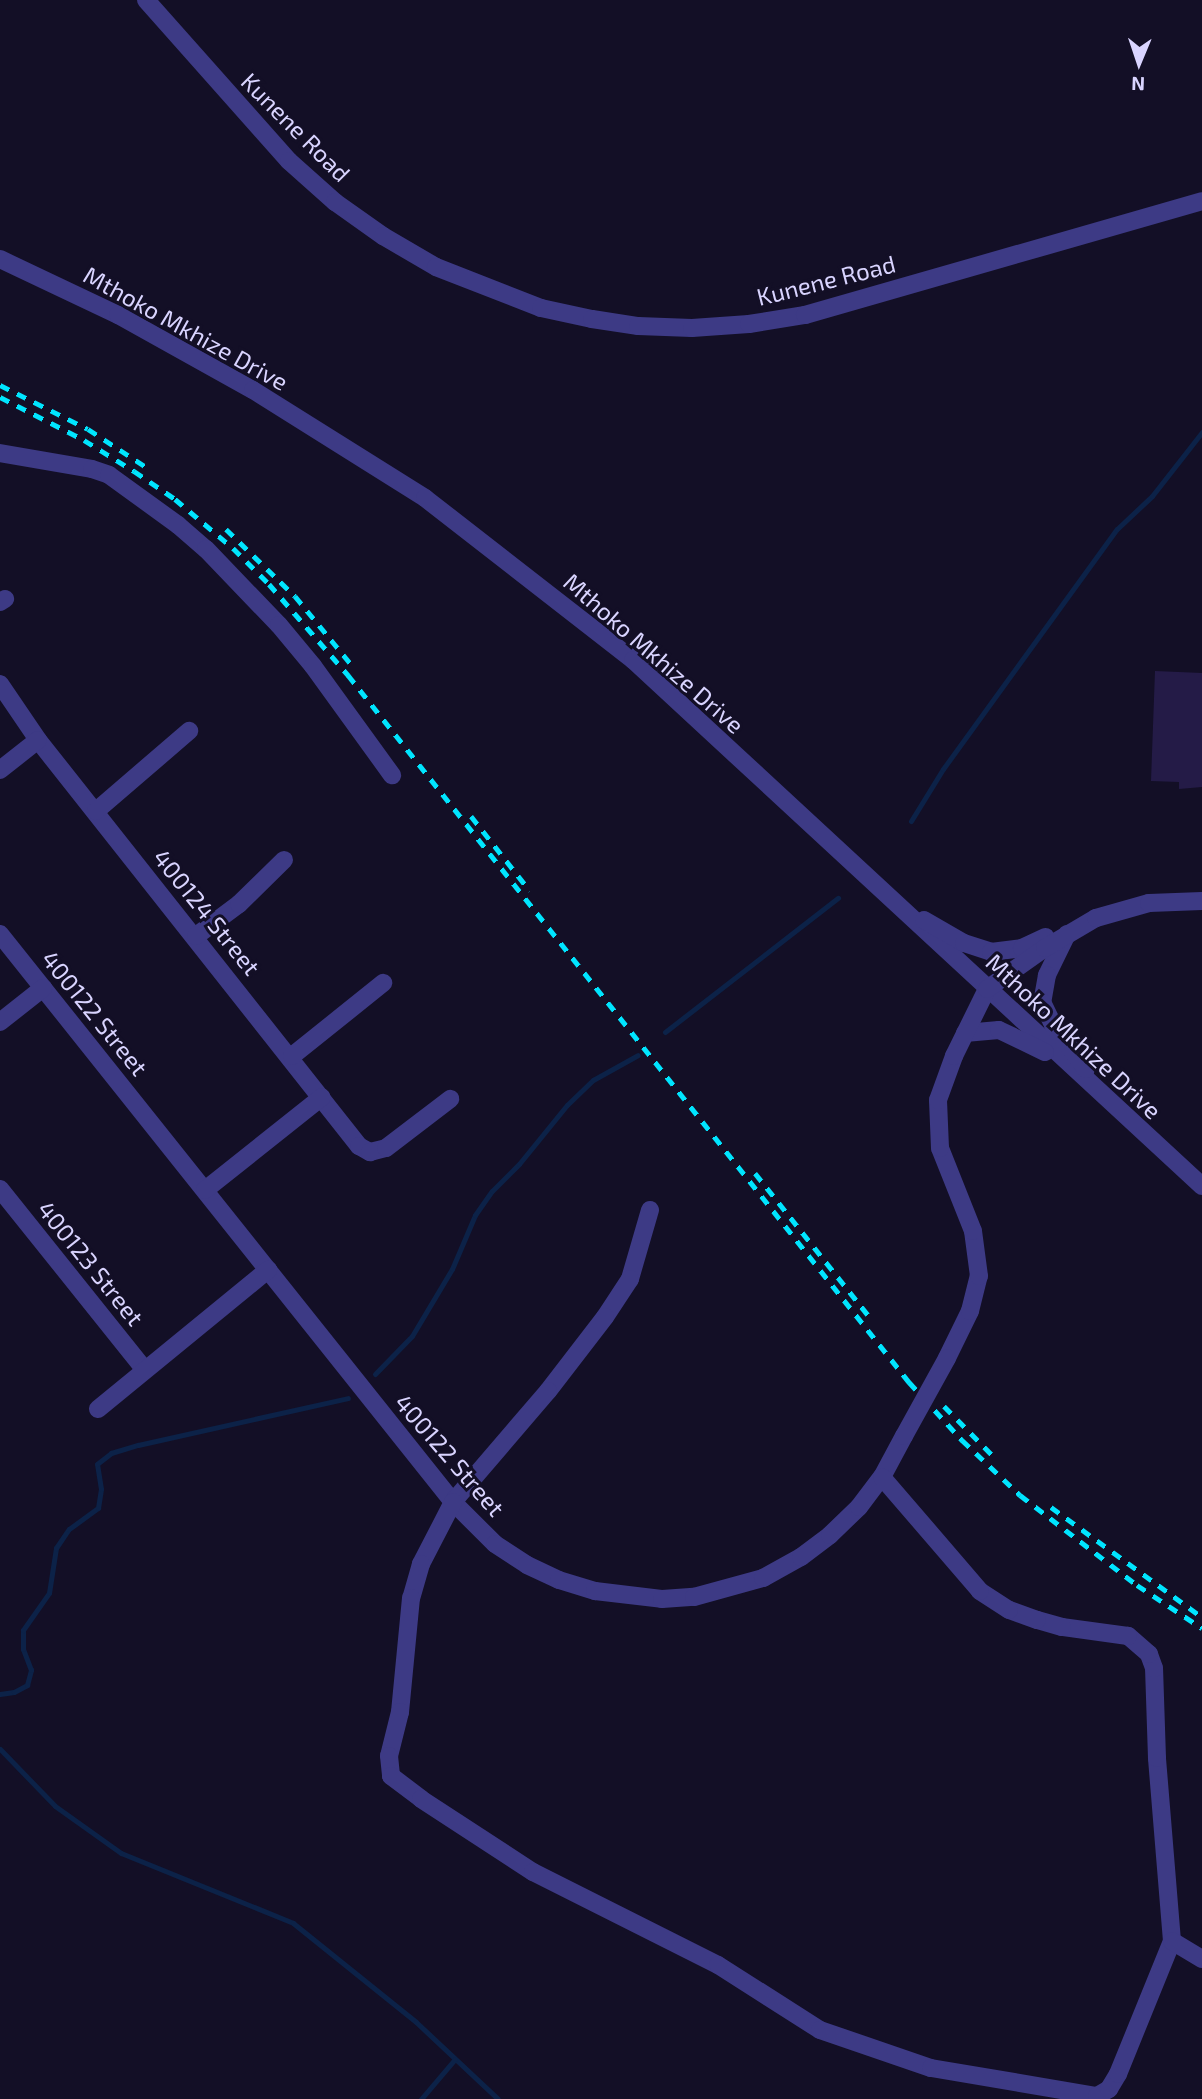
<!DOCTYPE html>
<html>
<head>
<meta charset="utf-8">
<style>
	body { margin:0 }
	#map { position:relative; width:1202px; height:2099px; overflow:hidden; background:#130f26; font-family:"Exo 2",sans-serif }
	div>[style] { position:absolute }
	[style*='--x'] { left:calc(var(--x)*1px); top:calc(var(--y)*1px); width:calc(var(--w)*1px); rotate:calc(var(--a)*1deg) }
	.stream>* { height:5px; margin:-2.5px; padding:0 2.5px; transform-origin:2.5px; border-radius:2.5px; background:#0c2248 }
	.building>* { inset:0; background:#241b47 }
	.minor>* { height:18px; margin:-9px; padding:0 9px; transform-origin:9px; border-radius:9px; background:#3d3a85 }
	.rail>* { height:5px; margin-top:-2.5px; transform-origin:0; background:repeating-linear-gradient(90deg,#00e5ff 0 10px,transparent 0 19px) }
	.minor-bridge>* { height:18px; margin:-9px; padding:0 9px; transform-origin:9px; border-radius:9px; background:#3d3a85 }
	span { translate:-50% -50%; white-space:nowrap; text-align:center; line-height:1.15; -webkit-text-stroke:6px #130f26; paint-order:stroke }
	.street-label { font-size:24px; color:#d9d4ff }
	.north { position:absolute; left:1104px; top:28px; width:70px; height:70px; -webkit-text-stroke:5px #130f26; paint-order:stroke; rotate:182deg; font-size:19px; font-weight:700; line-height:28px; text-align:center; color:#d9d4ff }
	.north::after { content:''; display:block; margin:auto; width:24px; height:32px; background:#d9d4ff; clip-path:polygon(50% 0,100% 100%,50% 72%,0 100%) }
</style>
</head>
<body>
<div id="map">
	<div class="stream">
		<i style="--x:911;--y:821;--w:61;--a:-58.4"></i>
		<i style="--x:943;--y:769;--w:296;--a:-54.1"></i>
		<i style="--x:1117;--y:529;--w:48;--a:-43.3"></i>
		<i style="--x:1152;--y:496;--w:81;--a:-52"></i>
		<i style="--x:665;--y:1032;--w:219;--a:-37.8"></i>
		<i style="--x:375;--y:1374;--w:53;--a:-45.8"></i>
		<i style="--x:412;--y:1336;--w:78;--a:-59.2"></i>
		<i style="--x:452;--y:1269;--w:59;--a:-66.9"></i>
		<i style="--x:475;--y:1215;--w:29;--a:-55"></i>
		<i style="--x:492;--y:1191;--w:38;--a:-45"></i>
		<i style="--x:519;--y:1164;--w:76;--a:-50.9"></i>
		<i style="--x:567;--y:1105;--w:36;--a:-44"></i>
		<i style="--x:593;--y:1080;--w:51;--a:-29.1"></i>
		<i style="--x:0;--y:1694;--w:14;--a:-8"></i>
		<i style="--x:14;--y:1692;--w:15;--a:-28"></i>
		<i style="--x:27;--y:1685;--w:16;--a:-75"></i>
		<i style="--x:31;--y:1670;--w:22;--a:-111"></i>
		<i style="--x:23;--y:1649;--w:19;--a:-90"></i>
		<i style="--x:23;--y:1630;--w:45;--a:-54.9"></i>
		<i style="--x:49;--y:1593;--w:46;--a:-81.2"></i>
		<i style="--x:56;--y:1548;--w:23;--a:-56"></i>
		<i style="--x:69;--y:1529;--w:36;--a:-36"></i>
		<i style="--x:98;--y:1508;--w:19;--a:-81"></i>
		<i style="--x:101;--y:1489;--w:25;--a:-99"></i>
		<i style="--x:97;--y:1464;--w:18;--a:-38"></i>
		<i style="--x:111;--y:1453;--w:28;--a:-17"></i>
		<i style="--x:138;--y:1445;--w:215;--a:-12.6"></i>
		<i style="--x:0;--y:1749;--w:79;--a:46"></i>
		<i style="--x:55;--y:1806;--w:81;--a:35.5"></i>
		<i style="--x:121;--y:1853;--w:186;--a:22.1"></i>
		<i style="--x:293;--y:1923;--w:158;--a:38.8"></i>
		<i style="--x:416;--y:2022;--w:112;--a:43.2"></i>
		<i style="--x:421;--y:2099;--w:52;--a:-49.6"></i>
	</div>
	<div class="building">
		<i style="clip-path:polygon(1155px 671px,1202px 673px,1202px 787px,1179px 789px,1179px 782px,1151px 781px)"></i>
	</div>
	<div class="minor">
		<i style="--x:146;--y:0;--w:215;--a:48.4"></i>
		<i style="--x:289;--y:161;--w:62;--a:41.7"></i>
		<i style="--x:335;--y:202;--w:59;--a:35.3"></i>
		<i style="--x:383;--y:236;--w:61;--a:30.3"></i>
		<i style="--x:436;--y:267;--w:113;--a:21.3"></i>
		<i style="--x:541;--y:308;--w:52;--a:12.2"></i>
		<i style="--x:592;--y:319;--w:47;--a:8.7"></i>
		<i style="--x:638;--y:326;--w:54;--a:2.1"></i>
		<i style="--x:692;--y:328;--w:57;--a:-4"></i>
		<i style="--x:749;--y:324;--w:57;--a:-9.1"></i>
		<i style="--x:805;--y:315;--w:413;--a:-16"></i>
		<i style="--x:0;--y:259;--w:131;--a:25.4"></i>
		<i style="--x:118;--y:315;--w:154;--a:29.1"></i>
		<i style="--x:253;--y:390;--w:203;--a:32.1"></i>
		<i style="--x:425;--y:498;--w:264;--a:37.9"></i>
		<i style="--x:633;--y:660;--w:775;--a:42.75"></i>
		<i style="--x:0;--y:453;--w:93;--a:9.9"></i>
		<i style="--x:92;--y:469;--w:18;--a:19"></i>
		<i style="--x:109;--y:475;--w:85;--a:35.9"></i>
		<i style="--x:178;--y:525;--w:37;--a:41"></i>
		<i style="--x:206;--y:549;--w:105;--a:46.2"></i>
		<i style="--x:279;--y:625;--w:53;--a:50.3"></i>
		<i style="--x:313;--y:666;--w:135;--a:54.1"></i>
		<i style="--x:0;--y:602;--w:6;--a:-31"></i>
		<i style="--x:0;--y:684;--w:68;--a:55.8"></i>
		<i style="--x:38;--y:740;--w:518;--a:51.67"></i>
		<i style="--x:359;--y:1146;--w:13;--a:29"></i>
		<i style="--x:370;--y:1152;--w:16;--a:-14"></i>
		<i style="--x:386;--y:1148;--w:81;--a:-37.4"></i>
		<i style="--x:0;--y:770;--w:48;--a:-38.3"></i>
		<i style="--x:96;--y:811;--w:123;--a:-40.7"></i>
		<i style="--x:924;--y:920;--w:46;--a:29.9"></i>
		<i style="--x:964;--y:943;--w:28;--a:18"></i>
		<i style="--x:991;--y:952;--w:31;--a:-7"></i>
		<i style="--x:1022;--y:948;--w:26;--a:-25"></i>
		<i style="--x:0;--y:934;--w:727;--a:51.43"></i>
		<i style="--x:453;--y:1502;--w:59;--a:45"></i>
		<i style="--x:495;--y:1544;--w:38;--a:33"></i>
		<i style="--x:527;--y:1565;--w:35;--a:25"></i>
		<i style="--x:559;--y:1580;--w:38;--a:17"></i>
		<i style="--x:595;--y:1591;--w:67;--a:6.8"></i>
		<i style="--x:662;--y:1599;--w:32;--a:-4"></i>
		<i style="--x:694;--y:1597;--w:72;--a:-15.4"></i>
		<i style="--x:763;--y:1578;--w:43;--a:-28.9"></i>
		<i style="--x:801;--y:1557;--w:36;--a:-37"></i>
		<i style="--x:830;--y:1535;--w:40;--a:-44"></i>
		<i style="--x:859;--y:1507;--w:38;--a:-53"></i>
		<i style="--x:882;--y:1477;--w:47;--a:-61.8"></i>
		<i style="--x:1067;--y:934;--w:46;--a:116"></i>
		<i style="--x:1047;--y:975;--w:27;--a:100"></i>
		<i style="--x:1042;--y:1002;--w:25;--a:64"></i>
		<i style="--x:1053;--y:1025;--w:55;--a:53.1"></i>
		<i style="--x:196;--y:936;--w:54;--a:-36.7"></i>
		<i style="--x:239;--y:904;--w:63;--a:-44.4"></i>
		<i style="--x:0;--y:1022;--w:55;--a:-38.3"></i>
		<i style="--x:965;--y:1033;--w:34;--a:-5"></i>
		<i style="--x:999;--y:1030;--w:51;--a:25.6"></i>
		<i style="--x:292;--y:1056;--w:117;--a:-38.7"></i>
		<i style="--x:0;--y:1189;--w:231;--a:51.3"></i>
		<i style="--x:205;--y:1190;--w:149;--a:-38.5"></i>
		<i style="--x:650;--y:1210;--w:72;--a:106.2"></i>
		<i style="--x:630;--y:1279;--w:45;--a:123.3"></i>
		<i style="--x:605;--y:1317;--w:93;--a:127.6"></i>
		<i style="--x:548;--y:1391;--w:146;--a:130.6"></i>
		<i style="--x:453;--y:1502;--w:70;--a:117.3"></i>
		<i style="--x:421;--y:1564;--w:35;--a:106"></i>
		<i style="--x:411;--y:1598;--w:115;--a:95.5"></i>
		<i style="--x:400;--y:1712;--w:45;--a:104"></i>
		<i style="--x:389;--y:1756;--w:20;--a:84"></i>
		<i style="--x:391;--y:1776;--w:38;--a:37"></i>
		<i style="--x:421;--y:1799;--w:134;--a:33.1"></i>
		<i style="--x:533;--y:1872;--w:207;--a:26.7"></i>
		<i style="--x:718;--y:1965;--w:121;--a:32.5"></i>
		<i style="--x:820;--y:2030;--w:117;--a:18.9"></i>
		<i style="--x:931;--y:2068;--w:168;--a:9.6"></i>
		<i style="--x:1097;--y:2096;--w:14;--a:-30"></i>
		<i style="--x:1109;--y:2089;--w:17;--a:-59"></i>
		<i style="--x:1118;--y:2074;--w:144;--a:-67.9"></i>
		<i style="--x:1172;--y:1941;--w:184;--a:-94.7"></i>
		<i style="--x:1157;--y:1758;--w:90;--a:-91.9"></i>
		<i style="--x:1154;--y:1668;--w:15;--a:-110"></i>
		<i style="--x:1149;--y:1654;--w:28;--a:-139"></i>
		<i style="--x:1128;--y:1636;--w:67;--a:-172.2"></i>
		<i style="--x:1062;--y:1627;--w:26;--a:-164"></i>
		<i style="--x:1037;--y:1620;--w:30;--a:-160"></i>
		<i style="--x:1009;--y:1610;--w:35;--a:-147"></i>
		<i style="--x:980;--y:1591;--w:150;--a:-130.7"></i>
		<i style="--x:947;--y:1358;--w:52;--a:-63.9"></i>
		<i style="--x:970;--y:1311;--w:36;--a:-76"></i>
		<i style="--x:979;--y:1276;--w:45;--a:-97.6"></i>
		<i style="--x:973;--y:1231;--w:89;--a:-111.7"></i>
		<i style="--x:940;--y:1148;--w:48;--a:-92.4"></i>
		<i style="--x:938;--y:1100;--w:47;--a:-70"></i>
		<i style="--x:954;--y:1056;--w:75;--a:-63.8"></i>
		<i style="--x:987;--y:989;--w:71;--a:-35.3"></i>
		<i style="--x:1045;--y:948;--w:59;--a:-30.5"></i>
		<i style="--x:1096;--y:918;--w:55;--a:-15.8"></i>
		<i style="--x:1149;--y:903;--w:53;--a:-2.2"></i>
		<i style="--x:98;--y:1409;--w:220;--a:-39.3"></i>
		<i style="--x:1172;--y:1941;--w:35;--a:31"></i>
	</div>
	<div class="rail">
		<i style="--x:0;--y:385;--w:98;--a:26.6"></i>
		<i style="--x:88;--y:429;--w:69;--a:33.2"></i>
		<i style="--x:0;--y:397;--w:94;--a:27.1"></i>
		<i style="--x:84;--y:440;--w:59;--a:31.8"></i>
		<i style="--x:134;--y:471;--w:50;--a:34.3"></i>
		<i style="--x:175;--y:499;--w:76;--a:40.2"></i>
		<i style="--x:233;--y:548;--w:51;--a:45"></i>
		<i style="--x:269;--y:584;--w:121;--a:49"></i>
		<i style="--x:348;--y:675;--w:903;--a:51.57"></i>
		<i style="--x:909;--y:1382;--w:79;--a:47.6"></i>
		<i style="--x:962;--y:1440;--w:80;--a:43.5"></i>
		<i style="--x:1020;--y:1495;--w:148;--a:37.6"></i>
		<i style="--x:1137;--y:1585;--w:78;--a:33.5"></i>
		<i style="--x:226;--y:529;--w:96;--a:44.2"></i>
		<i style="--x:295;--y:596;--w:87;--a:50.6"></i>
		<i style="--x:471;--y:816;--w:95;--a:51.8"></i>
		<i style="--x:755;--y:1173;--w:181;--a:51.5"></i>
		<i style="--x:944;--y:1406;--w:74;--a:45.5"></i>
		<i style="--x:1051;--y:1507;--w:182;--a:36.1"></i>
	</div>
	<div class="minor-bridge">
		<i style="--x:904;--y:1436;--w:89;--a:-61.1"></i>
	</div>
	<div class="street-label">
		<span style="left:296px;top:127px;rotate:45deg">Kunene Road</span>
		<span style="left:826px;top:280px;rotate:-14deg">Kunene Road</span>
		<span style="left:186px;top:328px;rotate:29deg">Mthoko Mkhize Drive</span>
		<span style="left:654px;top:653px;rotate:41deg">Mthoko Mkhize Drive</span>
		<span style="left:207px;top:912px;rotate:51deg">400124 Street</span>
		<span style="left:95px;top:1013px;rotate:51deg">400122 Street</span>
		<span style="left:1074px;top:1036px;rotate:43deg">Mthoko Mkhize Drive</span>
		<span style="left:91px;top:1263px;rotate:51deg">400123 Street</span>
		<span style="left:450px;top:1455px;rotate:49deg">400122 Street</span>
	</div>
	<div class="north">N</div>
</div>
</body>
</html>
